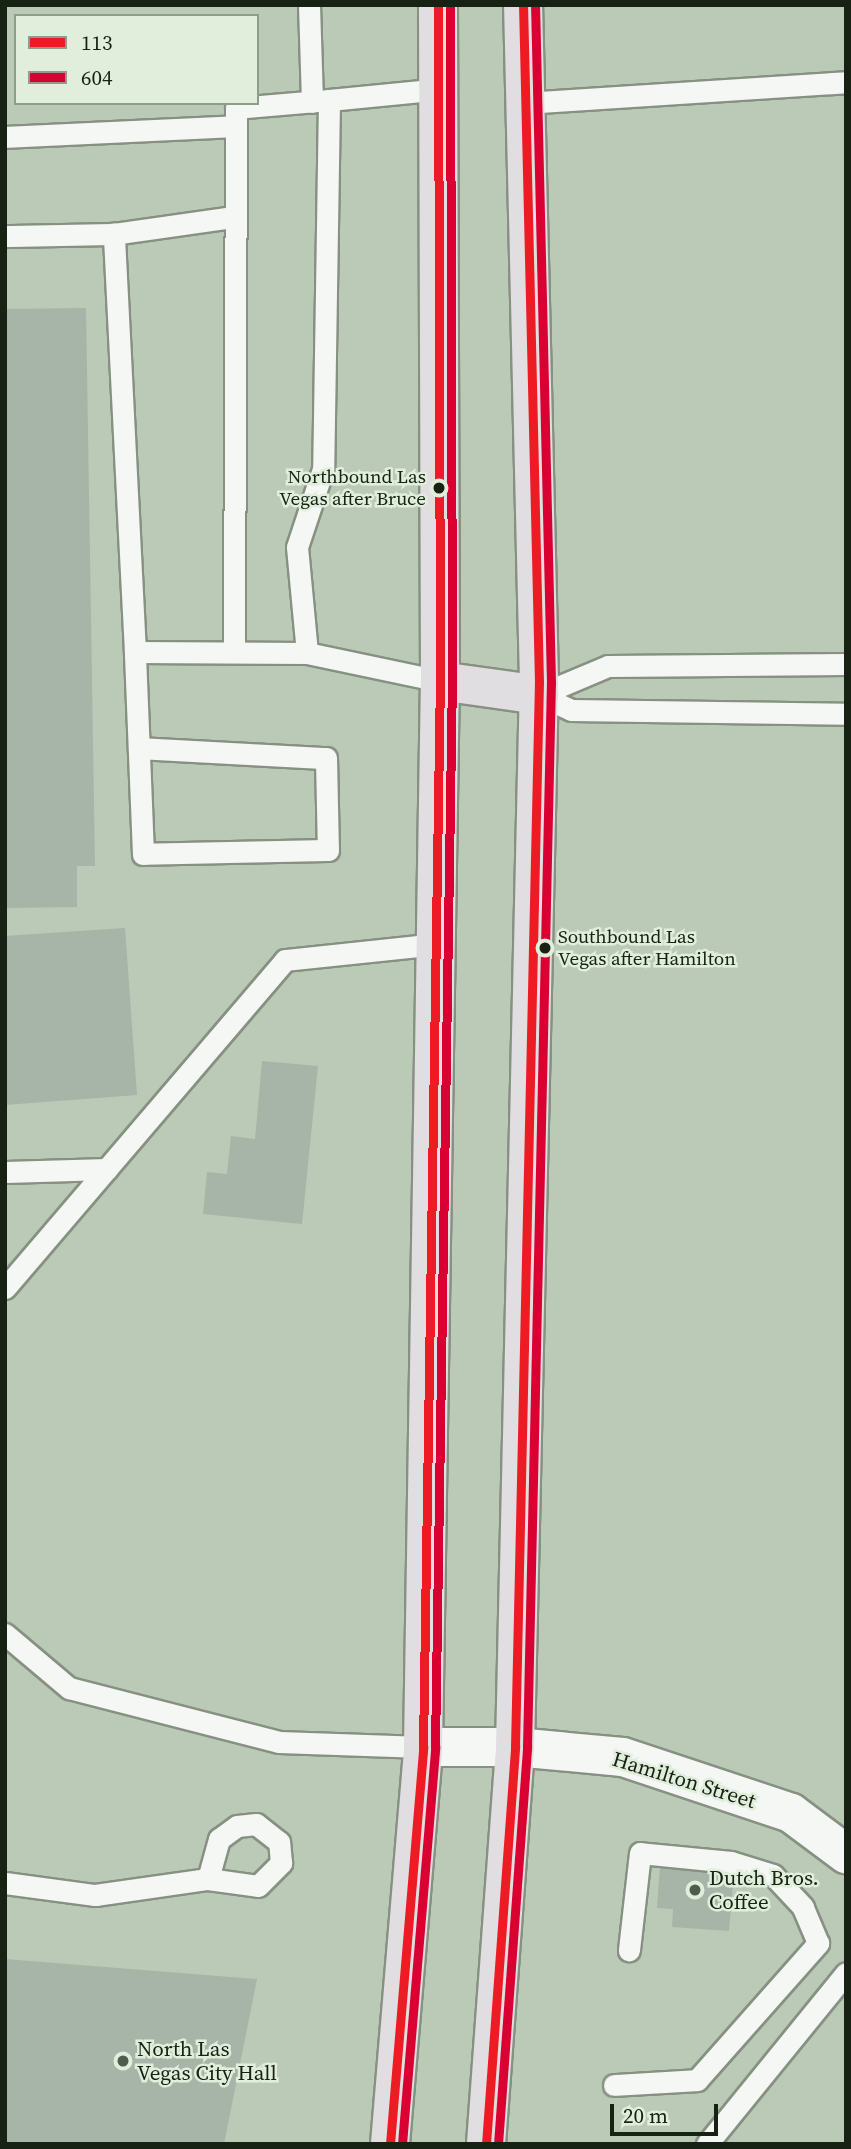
<!DOCTYPE html>
<html>
<head>
<meta charset="utf-8">
<style>
	body { margin:0 }
	#map { position:relative; width:851px; height:2149px; overflow:hidden; background:#bbcab6; font-family:"Source Serif 4",serif }
	div>[style] { position:absolute }
	[style*='--x'] { left:calc(var(--x)*1px); top:calc(var(--y)*1px); width:calc(var(--w)*1px); rotate:calc(var(--a)*1deg) }
	.building>* { inset:0; background:#a6b5a7 }
	.roads { filter:drop-shadow(2px 0 #869182) drop-shadow(-2px 0 #869182) drop-shadow(0 2px #869182) drop-shadow(0 -2px #869182) }
	.service>* { height:21px; margin:-10.5px; padding:0 10.5px; transform-origin:10.5px; border-radius:10.5px; background:#f5f7f4 }
	.minor>* { height:38px; margin:-19px; padding:0 19px; transform-origin:19px; border-radius:19px; background:#f5f7f4 }
	.primary>* { height:38px; margin:-19px; padding:0 19px; transform-origin:19px; border-radius:19px; background:#e0dee1 }
	.bus-1>* { height:9px; margin:-4.5px; padding:0 4.5px; transform-origin:4.5px; border-radius:4.5px; background:#ed1b24 }
	.bus-2>* { height:9px; margin:-4.5px; padding:0 4.5px; transform-origin:4.5px; border-radius:4.5px; background:#da0032 }
	.dots>* { width:19px; height:19px; translate:-50% -50%; box-sizing:border-box; border:4px solid #e0eedb; border-radius:50% }
	span { translate:-50% -50%; white-space:nowrap; text-align:center; line-height:1.15; -webkit-text-stroke:5px #e0eedb; paint-order:stroke }
	.bus-label { font-size:19px; color:#172114 }
	.right { translate:-100% -50%; text-align:right }
	.left { translate:0 -50%; text-align:left }
	.street-label { font-size:21px; color:#172114 }
	.poi-label { font-size:21px; color:#172114 }
	.frame { position:absolute; inset:0; border:7px solid #172114; pointer-events:none }
	.legend { position:absolute; left:14px; top:14px; width:245px; height:91px; box-sizing:border-box; background:#e0eedb; border:2px solid #909c8b; margin:0; padding:9px 12px; list-style:none; font-size:21px; color:#172114 }
	.legend li { display:flex; align-items:center; gap:14px; height:35px }
	.legend b { width:35px; border:2px solid #909c8b }
	.scale { position:absolute; left:610px; top:2104px; width:108px; height:32px; box-sizing:border-box; border:4px solid #172114; border-top:0; padding-left:9px; font-size:21px; line-height:24px; white-space:nowrap; color:#172114; -webkit-text-stroke:5px #e0eedb; paint-order:stroke }
</style>
</head>
<body>
<div id="map">
	<div class="building">
		<i style="clip-path:polygon(86px 308px,95px 866px,77px 866px,77px 907px,5px 908px,5px 309px)"></i>
		<i style="clip-path:polygon(125px 928px,137px 1095px,5px 1105px,5px 936px)"></i>
		<i style="clip-path:polygon(262px 1061px,318px 1066px,302px 1224px,203px 1214px,207px 1172px,227px 1174px,231px 1136px,255px 1139px)"></i>
		<i style="clip-path:polygon(660px 1866px,734px 1872px,729px 1931px,672px 1927px,673px 1909px,657px 1908px)"></i>
		<i style="clip-path:polygon(5px 1959px,257px 1979px,224px 2144px,5px 2144px)"></i>
	</div>
	<div class="roads">
		<div class="service">
			<i style="--x:309;--y:5;--w:97;--a:88.2"></i>
			<i style="--x:329;--y:100;--w:113;--a:-5.6"></i>
			<i style="--x:524;--y:103;--w:323;--a:-3.7"></i>
			<i style="--x:5;--y:137;--w:231;--a:-2.7"></i>
			<i style="--x:5;--y:236;--w:109;--a:-1.1"></i>
			<i style="--x:135;--y:652;--w:419;--a:-92.9"></i>
			<i style="--x:114;--y:234;--w:121;--a:-8.1"></i>
			<i style="--x:234;--y:652;--w:544;--a:-89.79"></i>
			<i style="--x:236;--y:108;--w:93;--a:-4.9"></i>
			<i style="--x:329;--y:100;--w:369;--a:90.9"></i>
			<i style="--x:323;--y:469;--w:82;--a:108.4"></i>
			<i style="--x:297;--y:547;--w:106;--a:84.6"></i>
			<i style="--x:539;--y:695;--w:75;--a:-22.8"></i>
			<i style="--x:608;--y:666;--w:238;--a:-0.5"></i>
			<i style="--x:539;--y:695;--w:35;--a:25"></i>
			<i style="--x:571;--y:710;--w:275;--a:0.8"></i>
			<i style="--x:139;--y:748;--w:187;--a:3.1"></i>
			<i style="--x:326;--y:758;--w:92;--a:88.8"></i>
			<i style="--x:328;--y:850;--w:185;--a:178.8"></i>
			<i style="--x:143;--y:854;--w:202;--a:-92.3"></i>
			<i style="--x:135;--y:652;--w:172;--a:0.3"></i>
			<i style="--x:307;--y:653;--w:136;--a:11.9"></i>
			<i style="--x:5;--y:1172;--w:102;--a:-1.7"></i>
			<i style="--x:5;--y:1288;--w:431;--a:-49.5"></i>
			<i style="--x:285;--y:960;--w:152;--a:-6"></i>
			<i style="--x:5;--y:1634;--w:84;--a:40.2"></i>
			<i style="--x:69;--y:1688;--w:217;--a:14.4"></i>
			<i style="--x:279;--y:1742;--w:144;--a:2"></i>
			<i style="--x:5;--y:1883;--w:91;--a:7.6"></i>
			<i style="--x:95;--y:1895;--w:114;--a:-8.1"></i>
			<i style="--x:208;--y:1879;--w:50;--a:8"></i>
			<i style="--x:258;--y:1886;--w:33;--a:-45"></i>
			<i style="--x:281;--y:1863;--w:21;--a:-95"></i>
			<i style="--x:279;--y:1842;--w:29;--a:-142"></i>
			<i style="--x:256;--y:1824;--w:19;--a:174"></i>
			<i style="--x:237;--y:1826;--w:22;--a:144"></i>
			<i style="--x:219;--y:1839;--w:41;--a:105.4"></i>
			<i style="--x:614;--y:2085;--w:83;--a:-3.4"></i>
			<i style="--x:697;--y:2080;--w:183;--a:-48.5"></i>
			<i style="--x:818;--y:1943;--w:39;--a:-113"></i>
			<i style="--x:803;--y:1907;--w:44;--a:-133.2"></i>
			<i style="--x:773;--y:1875;--w:44;--a:-162.8"></i>
			<i style="--x:731;--y:1862;--w:91;--a:-174.4"></i>
			<i style="--x:640;--y:1853;--w:98;--a:96.5"></i>
			<i style="--x:707;--y:2144;--w:220;--a:-50.9"></i>
		</div>
		<div class="minor">
			<i style="--x:423;--y:1747;--w:92;--a:0"></i>
			<i style="--x:515;--y:1747;--w:108;--a:5.3"></i>
			<i style="--x:623;--y:1757;--w:177;--a:18.4"></i>
			<i style="--x:791;--y:1813;--w:69;--a:36.7"></i>
		</div>
		<div class="primary">
			<i style="--x:440;--y:681;--w:100;--a:8"></i>
			<i style="--x:390;--y:2144;--w:398;--a:-85.2"></i>
			<i style="--x:423;--y:1747;--w:1066;--a:-89.09"></i>
			<i style="--x:440;--y:681;--w:676;--a:-90.17"></i>
			<i style="--x:486;--y:2144;--w:398;--a:-85.8"></i>
			<i style="--x:515;--y:1747;--w:1065;--a:-88.71"></i>
			<i style="--x:539;--y:682;--w:677;--a:-91.35"></i>
		</div>
	</div>
	<div class="bus-1">
		<i style="--x:390;--y:2144;--w:398;--a:-85.2"></i>
		<i style="--x:423;--y:1747;--w:1066;--a:-89.09"></i>
		<i style="--x:440;--y:681;--w:676;--a:-90.17"></i>
		<i style="--x:486;--y:2144;--w:398;--a:-85.8"></i>
		<i style="--x:515;--y:1747;--w:1065;--a:-88.71"></i>
		<i style="--x:539;--y:682;--w:677;--a:-91.35"></i>
	</div>
	<div class="bus-2">
		<i style="--x:402;--y:2144;--w:398;--a:-85.2"></i>
		<i style="--x:435;--y:1747;--w:1066;--a:-89.09"></i>
		<i style="--x:452;--y:681;--w:676;--a:-90.17"></i>
		<i style="--x:498;--y:2144;--w:398;--a:-85.8"></i>
		<i style="--x:527;--y:1747;--w:1065;--a:-88.71"></i>
		<i style="--x:551;--y:682;--w:677;--a:-91.35"></i>
	</div>
	<div class="dots">
		<i style="left:439px;top:488px;background:#172114"></i>
		<i style="left:545px;top:948px;background:#172114"></i>
		<i style="left:695px;top:1890px;background:#505c4d"></i>
		<i style="left:123px;top:2061px;background:#505c4d"></i>
	</div>
	<div class="bus-label">
		<span class="right" style="left:426px;top:488px">Northbound Las<br>Vegas after Bruce</span>
		<span class="left" style="left:558px;top:948px">Southbound Las<br>Vegas after Hamilton</span>
	</div>
	<div class="street-label">
		<span style="left:684px;top:1780px;rotate:17deg">Hamilton Street</span>
	</div>
	<div class="poi-label">
		<span class="left" style="left:709px;top:1890px">Dutch Bros.<br>Coffee</span>
		<span class="left" style="left:137px;top:2061px">North Las<br>Vegas City Hall</span>
	</div>
	<div class="frame"></div>
	<ul class="legend">
	<li><b style="height:9px;background:#ed1b24"></b>113</li>
	<li><b style="height:9px;background:#da0032"></b>604</li>
	</ul>
	<div class="scale">20 m</div>
</div>
</body>
</html>
